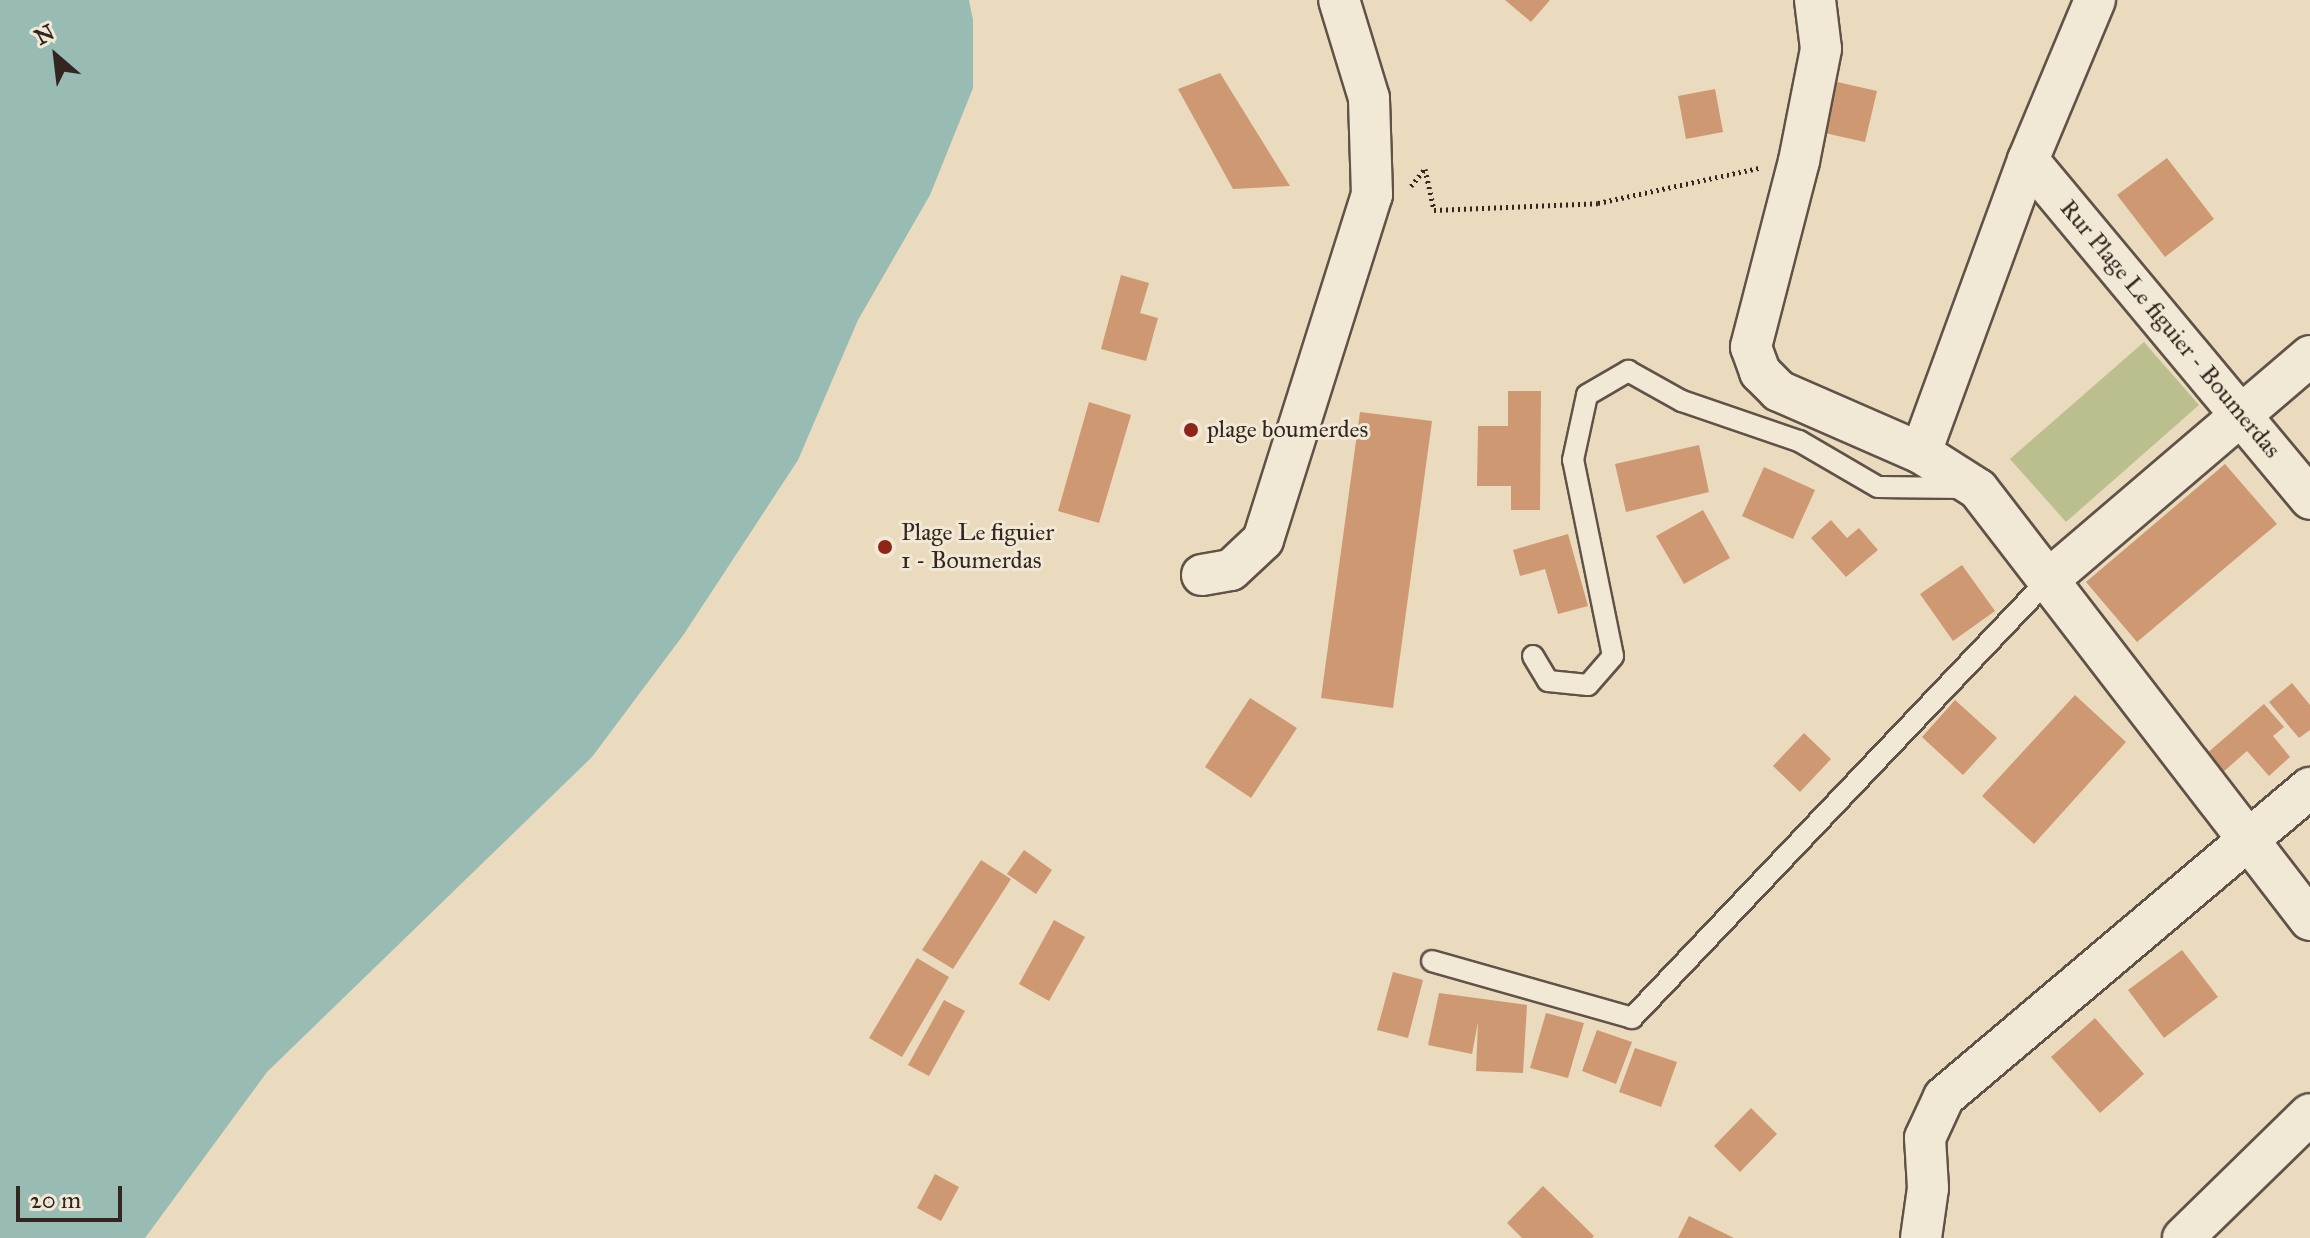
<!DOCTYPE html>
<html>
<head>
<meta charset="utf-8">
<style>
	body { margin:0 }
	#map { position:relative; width:2310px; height:1238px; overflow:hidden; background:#eadbbe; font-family:"IM FELL Great Primer",serif }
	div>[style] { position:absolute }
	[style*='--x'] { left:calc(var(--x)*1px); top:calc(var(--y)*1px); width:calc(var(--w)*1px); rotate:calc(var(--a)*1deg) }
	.green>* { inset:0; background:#bbbf8e }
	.water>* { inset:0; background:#98bbb4 }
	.building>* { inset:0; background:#ce9873 }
	.path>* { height:5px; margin-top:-2.5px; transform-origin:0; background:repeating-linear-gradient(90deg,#332520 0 2px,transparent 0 6px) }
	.roads { filter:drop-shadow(2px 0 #615248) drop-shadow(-2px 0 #615248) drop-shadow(0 2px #615248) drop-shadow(0 -2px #615248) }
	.service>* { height:20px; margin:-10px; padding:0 10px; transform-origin:10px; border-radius:10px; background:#f1e8d5 }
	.minor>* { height:40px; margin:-20px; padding:0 20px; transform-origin:20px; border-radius:20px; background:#f1e8d5 }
	.dots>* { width:22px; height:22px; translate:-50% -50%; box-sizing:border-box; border:4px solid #f1e8d5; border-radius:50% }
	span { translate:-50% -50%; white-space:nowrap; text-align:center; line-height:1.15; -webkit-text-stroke:6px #f1e8d5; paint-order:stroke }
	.street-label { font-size:24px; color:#332520 }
	.poi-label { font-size:24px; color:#332520 }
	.left { translate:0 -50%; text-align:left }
	.north { position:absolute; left:16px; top:16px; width:80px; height:80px; -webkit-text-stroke:6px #f1e8d5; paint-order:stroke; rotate:332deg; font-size:22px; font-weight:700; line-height:32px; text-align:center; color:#332520 }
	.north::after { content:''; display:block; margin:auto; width:28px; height:36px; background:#332520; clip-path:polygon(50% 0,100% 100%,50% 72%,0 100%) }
	.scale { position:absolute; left:16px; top:1186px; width:106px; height:36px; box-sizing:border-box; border:4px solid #332520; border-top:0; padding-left:10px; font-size:24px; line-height:28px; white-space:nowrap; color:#332520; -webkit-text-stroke:6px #f1e8d5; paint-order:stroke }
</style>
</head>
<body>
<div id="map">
	<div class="green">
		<i style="clip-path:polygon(2144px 342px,2199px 405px,2066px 522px,2010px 459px)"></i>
	</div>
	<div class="water">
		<i style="clip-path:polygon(0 0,969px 0,973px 20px,973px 88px,930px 195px,858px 320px,798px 460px,684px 634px,592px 757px,267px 1072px,145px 1238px,0 1238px)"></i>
	</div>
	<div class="building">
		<i style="clip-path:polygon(1505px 0,1550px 0,1531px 22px)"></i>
		<i style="clip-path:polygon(1220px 73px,1290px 186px,1233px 189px,1178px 89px)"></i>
		<i style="clip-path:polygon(1833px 81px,1877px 91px,1865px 142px,1820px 132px)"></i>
		<i style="clip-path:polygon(1715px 89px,1723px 132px,1686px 139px,1678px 96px)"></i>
		<i style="clip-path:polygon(2167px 158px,2214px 219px,2165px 257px,2117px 195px)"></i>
		<i style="clip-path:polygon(1121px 275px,1149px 283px,1140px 313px,1158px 318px,1146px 361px,1101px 349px)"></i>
		<i style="clip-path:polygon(1508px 391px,1541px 391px,1540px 510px,1511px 510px,1511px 486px,1477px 486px,1478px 426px,1508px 426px)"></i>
		<i style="clip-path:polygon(1089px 402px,1131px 415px,1099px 523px,1058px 511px)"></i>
		<i style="clip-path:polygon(1360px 412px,1432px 421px,1393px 708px,1321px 698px)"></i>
		<i style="clip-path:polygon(1699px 445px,1709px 492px,1626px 512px,1615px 464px)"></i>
		<i style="clip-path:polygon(2225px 464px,2277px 524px,2137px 642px,2086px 582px)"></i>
		<i style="clip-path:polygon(1764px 467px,1815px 490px,1793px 539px,1742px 516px)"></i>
		<i style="clip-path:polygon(1703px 510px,1730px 558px,1684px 584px,1656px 536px)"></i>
		<i style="clip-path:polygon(1831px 520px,1847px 538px,1859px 528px,1878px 550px,1846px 577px,1811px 538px)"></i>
		<i style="clip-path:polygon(1568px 534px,1588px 606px,1558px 614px,1545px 569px,1520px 576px,1513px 550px)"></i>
		<i style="clip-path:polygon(1962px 565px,1995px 611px,1953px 641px,1920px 594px)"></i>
		<i style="clip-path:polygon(2292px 683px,2310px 705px,2310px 730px,2299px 738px,2269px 702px)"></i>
		<i style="clip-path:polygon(2075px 695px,2126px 742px,2034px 844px,1982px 796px)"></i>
		<i style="clip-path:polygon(1250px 698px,1297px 728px,1251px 798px,1205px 767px)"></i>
		<i style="clip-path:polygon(1955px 700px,1997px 738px,1963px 775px,1922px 737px)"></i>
		<i style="clip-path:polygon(2264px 704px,2284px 727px,2273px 736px,2290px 757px,2269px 776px,2247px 751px,2222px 773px,2206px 754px)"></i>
		<i style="clip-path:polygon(1804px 733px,1831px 759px,1800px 792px,1773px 766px)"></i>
		<i style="clip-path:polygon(1024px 850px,1052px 870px,1036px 894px,1007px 874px)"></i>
		<i style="clip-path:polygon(981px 860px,1011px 879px,953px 969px,922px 950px)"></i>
		<i style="clip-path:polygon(1054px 920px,1085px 937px,1049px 1001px,1019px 984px)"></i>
		<i style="clip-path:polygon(2182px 950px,2218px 997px,2164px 1038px,2128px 990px)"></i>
		<i style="clip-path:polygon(917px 958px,949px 977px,902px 1057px,869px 1038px)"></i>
		<i style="clip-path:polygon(1393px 972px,1423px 980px,1408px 1038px,1377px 1030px)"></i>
		<i style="clip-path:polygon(1439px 993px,1527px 1005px,1523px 1073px,1476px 1071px,1478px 1022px,1472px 1054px,1428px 1045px)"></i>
		<i style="clip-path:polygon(944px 1000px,965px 1011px,929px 1076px,908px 1065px)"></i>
		<i style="clip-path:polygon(1546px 1013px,1584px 1023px,1568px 1078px,1530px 1068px)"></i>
		<i style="clip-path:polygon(2095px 1018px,2144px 1074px,2100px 1113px,2051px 1057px)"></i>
		<i style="clip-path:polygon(1597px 1030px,1632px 1042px,1616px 1084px,1582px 1071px)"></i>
		<i style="clip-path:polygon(1635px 1048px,1677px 1062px,1661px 1107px,1619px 1092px)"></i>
		<i style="clip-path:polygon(1751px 1108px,1777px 1134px,1740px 1172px,1714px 1146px)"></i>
		<i style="clip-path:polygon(935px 1174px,959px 1187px,941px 1221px,917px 1208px)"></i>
		<i style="clip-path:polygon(1543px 1186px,1594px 1236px,1592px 1238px,1522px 1238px,1507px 1223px)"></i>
		<i style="clip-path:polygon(1689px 1216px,1734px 1238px,1678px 1238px)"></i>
	</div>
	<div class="path">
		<i style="--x:1411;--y:186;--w:22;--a:-51"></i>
		<i style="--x:1425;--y:169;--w:42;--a:77.6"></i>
		<i style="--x:1434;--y:210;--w:164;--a:-2.4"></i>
		<i style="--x:1598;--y:203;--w:165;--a:-12.3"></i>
	</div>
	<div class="roads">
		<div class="service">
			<i style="--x:1533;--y:656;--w:29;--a:59"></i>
			<i style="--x:1548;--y:681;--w:40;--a:5.7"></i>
			<i style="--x:1588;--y:685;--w:38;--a:-49"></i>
			<i style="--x:1613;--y:656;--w:200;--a:-101.5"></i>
			<i style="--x:1573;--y:460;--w:66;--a:-77.8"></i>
			<i style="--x:1587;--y:395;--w:48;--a:-30.3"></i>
			<i style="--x:1628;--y:371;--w:62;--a:29.1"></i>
			<i style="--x:1682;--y:401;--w:124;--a:18.9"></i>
			<i style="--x:1799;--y:441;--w:91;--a:30.2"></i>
			<i style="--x:1878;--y:487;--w:86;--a:0.7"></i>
			<i style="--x:1432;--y:961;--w:208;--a:15.9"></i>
			<i style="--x:1632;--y:1018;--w:604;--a:-46.48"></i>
		</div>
		<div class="minor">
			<i style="--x:1815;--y:0;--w:49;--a:83"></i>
			<i style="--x:1821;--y:49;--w:114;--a:101.1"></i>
			<i style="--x:1799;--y:161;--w:192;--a:104.5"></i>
			<i style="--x:1751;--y:347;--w:27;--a:70"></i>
			<i style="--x:1760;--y:372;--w:27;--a:45"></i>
			<i style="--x:1779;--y:391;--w:155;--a:23.6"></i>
			<i style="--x:2095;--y:0;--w:173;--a:112.7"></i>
			<i style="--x:2028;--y:160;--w:312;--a:110.1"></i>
			<i style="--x:1921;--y:453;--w:67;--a:32.3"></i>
			<i style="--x:1978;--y:489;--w:544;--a:52.39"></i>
			<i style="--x:2028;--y:160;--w:441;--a:50.2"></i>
			<i style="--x:1202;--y:575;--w:29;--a:-10"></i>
			<i style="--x:1231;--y:570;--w:44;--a:-43.2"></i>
			<i style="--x:1263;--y:540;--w:362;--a:-72.5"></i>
			<i style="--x:1372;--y:195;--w:97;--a:-91.8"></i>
			<i style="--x:1369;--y:98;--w:102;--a:-107"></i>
			<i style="--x:2048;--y:580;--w:345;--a:-40.5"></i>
			<i style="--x:1921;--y:1238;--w:50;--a:-82"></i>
			<i style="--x:1928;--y:1188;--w:50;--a:-93.4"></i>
			<i style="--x:1925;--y:1138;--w:45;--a:-65.1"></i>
			<i style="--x:1944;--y:1097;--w:479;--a:-40.2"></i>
			<i style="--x:2183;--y:1238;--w:177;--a:-44.3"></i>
		</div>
	</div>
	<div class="dots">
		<i style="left:1191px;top:430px;background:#8f2418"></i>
		<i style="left:885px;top:547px;background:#8f2418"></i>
	</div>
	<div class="street-label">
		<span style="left:2170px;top:329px;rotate:50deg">Rur Plage Le figuier - Boumerdas</span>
	</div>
	<div class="poi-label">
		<span class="left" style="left:1207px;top:430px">plage boumerdes</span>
		<span class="left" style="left:901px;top:547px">Plage Le figuier<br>1 - Boumerdas</span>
	</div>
	<div class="north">N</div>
	<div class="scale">20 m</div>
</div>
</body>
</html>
